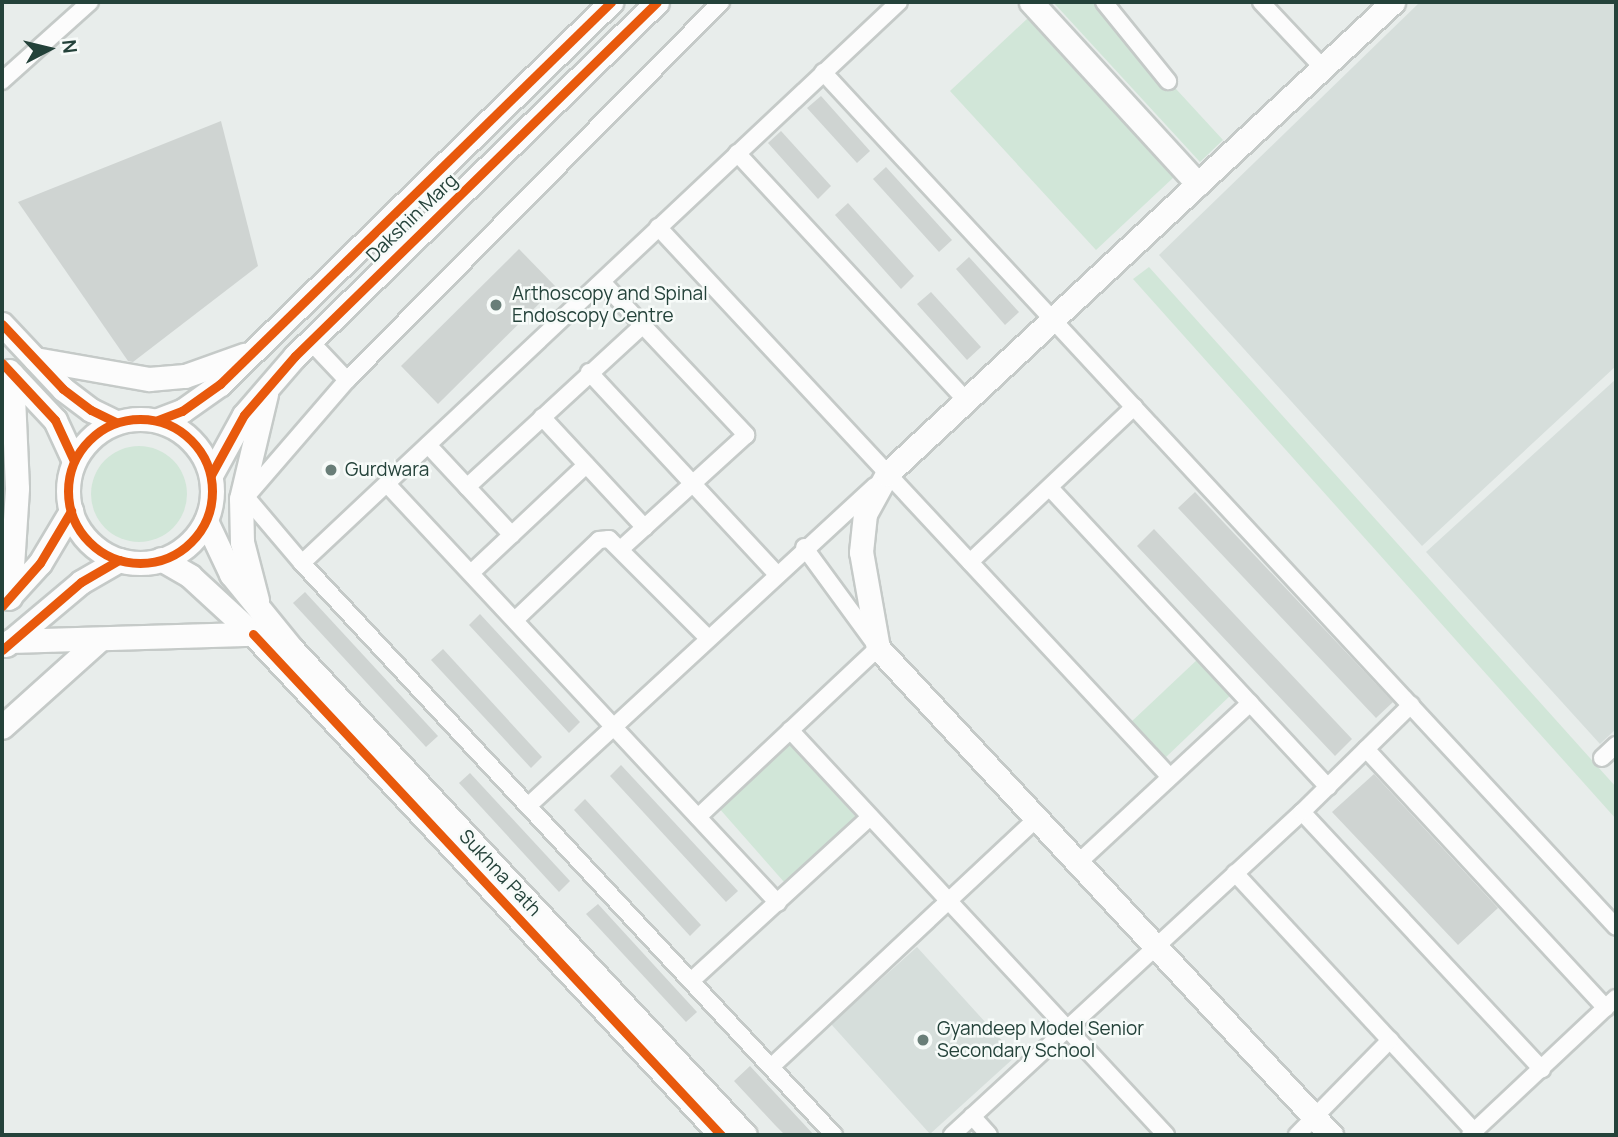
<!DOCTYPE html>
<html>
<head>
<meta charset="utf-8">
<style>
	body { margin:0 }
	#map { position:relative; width:1618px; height:1137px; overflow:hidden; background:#e8edeb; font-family:Manrope,sans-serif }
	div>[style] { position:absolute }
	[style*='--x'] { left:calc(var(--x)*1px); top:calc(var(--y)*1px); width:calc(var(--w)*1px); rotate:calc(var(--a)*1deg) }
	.built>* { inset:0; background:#d6dedb }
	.green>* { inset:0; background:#d1e6d8 }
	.round { border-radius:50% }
	.building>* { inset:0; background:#cfd4d2 }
	.roads { filter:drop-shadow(2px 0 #c5cac8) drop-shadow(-2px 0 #c5cac8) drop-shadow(0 2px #c5cac8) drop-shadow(0 -2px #c5cac8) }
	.street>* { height:16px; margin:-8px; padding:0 8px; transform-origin:8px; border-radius:8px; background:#fcfcfc }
	.secondary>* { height:23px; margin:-11.5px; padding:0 11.5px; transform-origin:11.5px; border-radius:11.5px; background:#fcfcfc }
	.secondary>.ring { margin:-11.5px; padding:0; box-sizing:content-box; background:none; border:23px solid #fcfcfc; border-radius:50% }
	.cycleway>* { height:9px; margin:-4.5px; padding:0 4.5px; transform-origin:4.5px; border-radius:4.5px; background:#e8590c }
	.cycleway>.ring { margin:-4.5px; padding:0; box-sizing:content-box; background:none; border:9px solid #e8590c; border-radius:50% }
	.dots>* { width:19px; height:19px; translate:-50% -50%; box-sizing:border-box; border:4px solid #f7fbf9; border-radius:50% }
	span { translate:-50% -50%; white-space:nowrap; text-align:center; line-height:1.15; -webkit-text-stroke:5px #f7fbf9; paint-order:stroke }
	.street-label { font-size:19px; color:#24423a }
	.poi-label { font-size:19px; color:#24423a }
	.left { translate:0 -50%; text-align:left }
	.frame { position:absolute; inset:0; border:4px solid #24423a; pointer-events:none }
	.north { position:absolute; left:14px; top:14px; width:70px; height:70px; -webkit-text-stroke:5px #f7fbf9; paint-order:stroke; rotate:83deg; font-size:19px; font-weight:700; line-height:28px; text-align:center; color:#24423a }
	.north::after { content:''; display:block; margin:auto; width:24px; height:32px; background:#24423a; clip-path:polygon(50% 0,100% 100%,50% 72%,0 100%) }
</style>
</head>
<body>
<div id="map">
	<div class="built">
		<i style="clip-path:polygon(1420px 2px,1616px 2px,1616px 366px,1422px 546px,1159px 255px)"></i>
		<i style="clip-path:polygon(1616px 379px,1616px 729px,1600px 744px,1426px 552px)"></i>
		<i style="clip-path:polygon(917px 947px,1016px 1056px,930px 1134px,831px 1024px)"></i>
	</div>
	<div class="green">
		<i style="clip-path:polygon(1053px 2px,1096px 2px,1223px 140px,1200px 162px)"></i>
		<i style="clip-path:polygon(1028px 18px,1174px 177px,1096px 250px,950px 91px)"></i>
		<i style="clip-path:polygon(1149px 267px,1616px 787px,1616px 819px,1133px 279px)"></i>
		<i class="round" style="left:91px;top:446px;width:96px;height:96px"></i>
		<i style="clip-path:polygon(1199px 658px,1233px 693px,1165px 758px,1130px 723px)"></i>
		<i style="clip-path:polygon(789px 743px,856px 817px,784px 882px,718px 807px)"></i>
	</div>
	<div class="building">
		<i style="clip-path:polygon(821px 96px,870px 151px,857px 163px,807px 108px)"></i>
		<i style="clip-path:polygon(221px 121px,258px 266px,133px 362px,128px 361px,18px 202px)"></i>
		<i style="clip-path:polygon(781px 131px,831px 186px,818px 199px,768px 143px)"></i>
		<i style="clip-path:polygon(886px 167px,952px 240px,939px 252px,873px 179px)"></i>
		<i style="clip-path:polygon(848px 203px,914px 276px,901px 289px,835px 215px)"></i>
		<i style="clip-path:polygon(519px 249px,556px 287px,438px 404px,401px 366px)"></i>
		<i style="clip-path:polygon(969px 257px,1019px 312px,1005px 325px,956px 269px)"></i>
		<i style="clip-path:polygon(931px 292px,981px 347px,967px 360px,917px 304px)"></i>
		<i style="clip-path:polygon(1195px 492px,1393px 702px,1376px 718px,1178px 508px)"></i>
		<i style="clip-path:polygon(1154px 529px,1352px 739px,1335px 756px,1137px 546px)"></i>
		<i style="clip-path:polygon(305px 592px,438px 736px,426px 747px,293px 603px)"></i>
		<i style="clip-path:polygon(480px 614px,580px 722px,569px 733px,469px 625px)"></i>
		<i style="clip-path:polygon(443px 649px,542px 757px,531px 768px,431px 660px)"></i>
		<i style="clip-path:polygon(621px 765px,738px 891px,726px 902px,610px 776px)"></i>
		<i style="clip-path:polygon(470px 773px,570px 881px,559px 892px,459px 783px)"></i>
		<i style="clip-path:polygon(1374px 774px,1498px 908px,1458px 945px,1332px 812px)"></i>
		<i style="clip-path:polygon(585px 799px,701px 925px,690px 936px,574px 810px)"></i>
		<i style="clip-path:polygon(598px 904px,697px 1012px,686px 1022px,586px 914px)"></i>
		<i style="clip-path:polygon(750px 1066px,762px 1079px,814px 1135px,785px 1135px,775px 1125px,734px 1081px)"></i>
	</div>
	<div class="roads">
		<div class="street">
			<i style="--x:721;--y:2;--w:532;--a:134.7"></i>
			<i style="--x:347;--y:380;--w:155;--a:130.8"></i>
			<i style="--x:246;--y:497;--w:87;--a:49.7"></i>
			<i style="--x:302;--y:563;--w:781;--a:47.08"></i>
			<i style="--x:1104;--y:2;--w:102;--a:51"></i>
			<i style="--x:1261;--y:2;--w:91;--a:46.8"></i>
			<i style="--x:823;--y:72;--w:1166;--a:47.15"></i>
			<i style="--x:2;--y:81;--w:118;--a:-41.9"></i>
			<i style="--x:737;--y:153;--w:337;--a:47.2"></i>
			<i style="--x:658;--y:227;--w:750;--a:47.05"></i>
			<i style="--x:603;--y:283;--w:209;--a:46.7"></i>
			<i style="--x:746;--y:435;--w:168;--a:137.7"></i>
			<i style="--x:310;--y:341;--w:54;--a:46.5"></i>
			<i style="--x:589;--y:372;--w:275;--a:47.1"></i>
			<i style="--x:542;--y:417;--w:151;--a:47.1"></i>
			<i style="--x:428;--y:445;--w:123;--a:47"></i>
			<i style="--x:387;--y:484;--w:573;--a:46.98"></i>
			<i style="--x:467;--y:487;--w:239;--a:-42.6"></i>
			<i style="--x:1051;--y:489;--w:407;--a:47.1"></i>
			<i style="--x:970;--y:562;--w:226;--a:-43.4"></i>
			<i style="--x:302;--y:563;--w:819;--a:-43.22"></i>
			<i style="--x:471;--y:573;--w:158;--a:-43.2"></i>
			<i style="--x:515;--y:620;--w:116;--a:-43.6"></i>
			<i style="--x:599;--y:540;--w:10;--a:-6"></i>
			<i style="--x:609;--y:539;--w:140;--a:45"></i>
			<i style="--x:790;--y:730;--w:553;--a:47.13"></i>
			<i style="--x:1366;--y:749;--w:353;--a:47.2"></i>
			<i style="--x:1602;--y:758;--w:19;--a:-43"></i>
			<i style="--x:528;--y:806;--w:472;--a:-42.7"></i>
			<i style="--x:1302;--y:812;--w:352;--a:47"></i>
			<i style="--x:698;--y:817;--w:247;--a:-43.2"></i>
			<i style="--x:878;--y:648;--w:125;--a:-126.2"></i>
			<i style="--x:1078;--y:863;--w:235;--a:-42.9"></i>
			<i style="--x:1235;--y:873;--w:352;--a:47.2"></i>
			<i style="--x:691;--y:981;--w:243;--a:-42.5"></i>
			<i style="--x:771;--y:1067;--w:364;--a:-43.1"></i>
			<i style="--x:972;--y:1116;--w:25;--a:48"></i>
			<i style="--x:952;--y:1135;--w:476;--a:-42.7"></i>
			<i style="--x:1302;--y:812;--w:153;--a:-44.5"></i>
			<i style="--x:1297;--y:1135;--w:133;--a:-45.6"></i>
			<i style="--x:1470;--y:1135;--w:200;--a:-43.2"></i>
		</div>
		<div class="secondary">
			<i style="--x:1031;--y:2;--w:247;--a:47.5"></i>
			<i style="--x:2;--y:324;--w:89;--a:46.8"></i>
			<i style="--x:63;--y:389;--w:35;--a:37"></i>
			<i style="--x:91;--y:410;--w:28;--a:26"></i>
			<i style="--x:35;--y:359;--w:116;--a:10"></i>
			<i style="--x:149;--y:379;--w:36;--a:-5"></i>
			<i style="--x:185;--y:376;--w:63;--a:-19.6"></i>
			<i style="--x:9;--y:371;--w:67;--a:46.8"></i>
			<i style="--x:55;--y:420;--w:45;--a:65.1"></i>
			<i class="ring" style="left:68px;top:419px;width:121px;height:121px"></i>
			<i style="--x:158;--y:420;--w:26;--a:-21"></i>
			<i style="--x:182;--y:411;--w:47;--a:-35.4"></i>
			<i style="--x:220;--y:384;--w:547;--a:-44.33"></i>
			<i style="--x:211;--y:475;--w:68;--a:-61.2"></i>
			<i style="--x:244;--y:415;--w:78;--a:-49.2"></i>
			<i style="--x:295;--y:356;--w:506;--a:-44.36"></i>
			<i style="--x:206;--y:521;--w:59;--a:64.7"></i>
			<i style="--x:231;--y:574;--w:97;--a:50.9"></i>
			<i style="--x:292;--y:649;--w:664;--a:47.01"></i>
			<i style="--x:161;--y:559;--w:34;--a:30"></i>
			<i style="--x:190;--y:576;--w:86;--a:42.6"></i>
			<i style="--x:253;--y:634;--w:686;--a:46.95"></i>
			<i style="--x:10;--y:597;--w:109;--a:-86.3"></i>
			<i style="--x:17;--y:488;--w:114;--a:-92.5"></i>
			<i style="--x:8;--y:598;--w:47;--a:-47.6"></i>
			<i style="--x:40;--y:563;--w:61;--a:-59.2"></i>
			<i style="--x:257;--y:600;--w:60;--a:-104.5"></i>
			<i style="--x:242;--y:542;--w:43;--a:-91.3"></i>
			<i style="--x:241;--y:499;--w:108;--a:-76.6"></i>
			<i style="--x:10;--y:641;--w:243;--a:-1.7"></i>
			<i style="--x:6;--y:645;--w:98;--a:-40"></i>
			<i style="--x:81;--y:582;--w:44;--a:-30.1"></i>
			<i style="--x:2;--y:727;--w:130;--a:-41.9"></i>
			<i style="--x:1331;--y:1135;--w:665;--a:-132.93"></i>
			<i style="--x:878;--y:648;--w:97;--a:-100"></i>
			<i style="--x:861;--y:552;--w:38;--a:-84"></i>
			<i style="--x:865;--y:514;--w:46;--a:-61.2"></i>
			<i style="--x:887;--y:474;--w:692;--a:-43.01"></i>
		</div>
	</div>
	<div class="cycleway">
		<i style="--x:2;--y:324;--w:89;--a:46.8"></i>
		<i style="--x:63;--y:389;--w:35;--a:37"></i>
		<i style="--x:91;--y:410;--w:28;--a:26"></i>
		<i style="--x:2;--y:363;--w:78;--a:47.1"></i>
		<i style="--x:55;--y:420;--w:45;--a:65.1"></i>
		<i class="ring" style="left:68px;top:419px;width:135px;height:135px"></i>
		<i style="--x:158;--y:420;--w:26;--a:-21"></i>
		<i style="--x:182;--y:411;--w:47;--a:-35.4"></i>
		<i style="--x:220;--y:384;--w:547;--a:-44.33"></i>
		<i style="--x:211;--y:475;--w:68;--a:-61.2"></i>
		<i style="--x:244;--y:415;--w:78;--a:-49.2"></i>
		<i style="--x:295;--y:356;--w:506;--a:-44.36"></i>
		<i style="--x:2;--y:606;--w:57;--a:-48.5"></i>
		<i style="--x:40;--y:563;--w:61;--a:-59.2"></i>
		<i style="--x:253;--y:634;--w:686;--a:46.95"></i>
		<i style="--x:2;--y:650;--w:104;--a:-40.7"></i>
		<i style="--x:81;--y:582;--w:44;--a:-30.1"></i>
	</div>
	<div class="dots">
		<i style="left:496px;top:305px;background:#697e78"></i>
		<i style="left:331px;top:470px;background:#697e78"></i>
		<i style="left:923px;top:1040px;background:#697e78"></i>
	</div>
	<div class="street-label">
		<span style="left:412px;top:218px;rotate:-44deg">Dakshin Marg</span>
		<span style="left:500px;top:873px;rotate:47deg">Sukhna Path</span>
	</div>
	<div class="poi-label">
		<span class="left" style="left:512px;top:305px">Arthoscopy and Spinal<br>Endoscopy Centre</span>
		<span class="left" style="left:345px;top:470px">Gurdwara</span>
		<span class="left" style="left:937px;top:1040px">Gyandeep Model Senior<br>Secondary School</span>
	</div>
	<div class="frame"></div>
	<div class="north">N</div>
</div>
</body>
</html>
